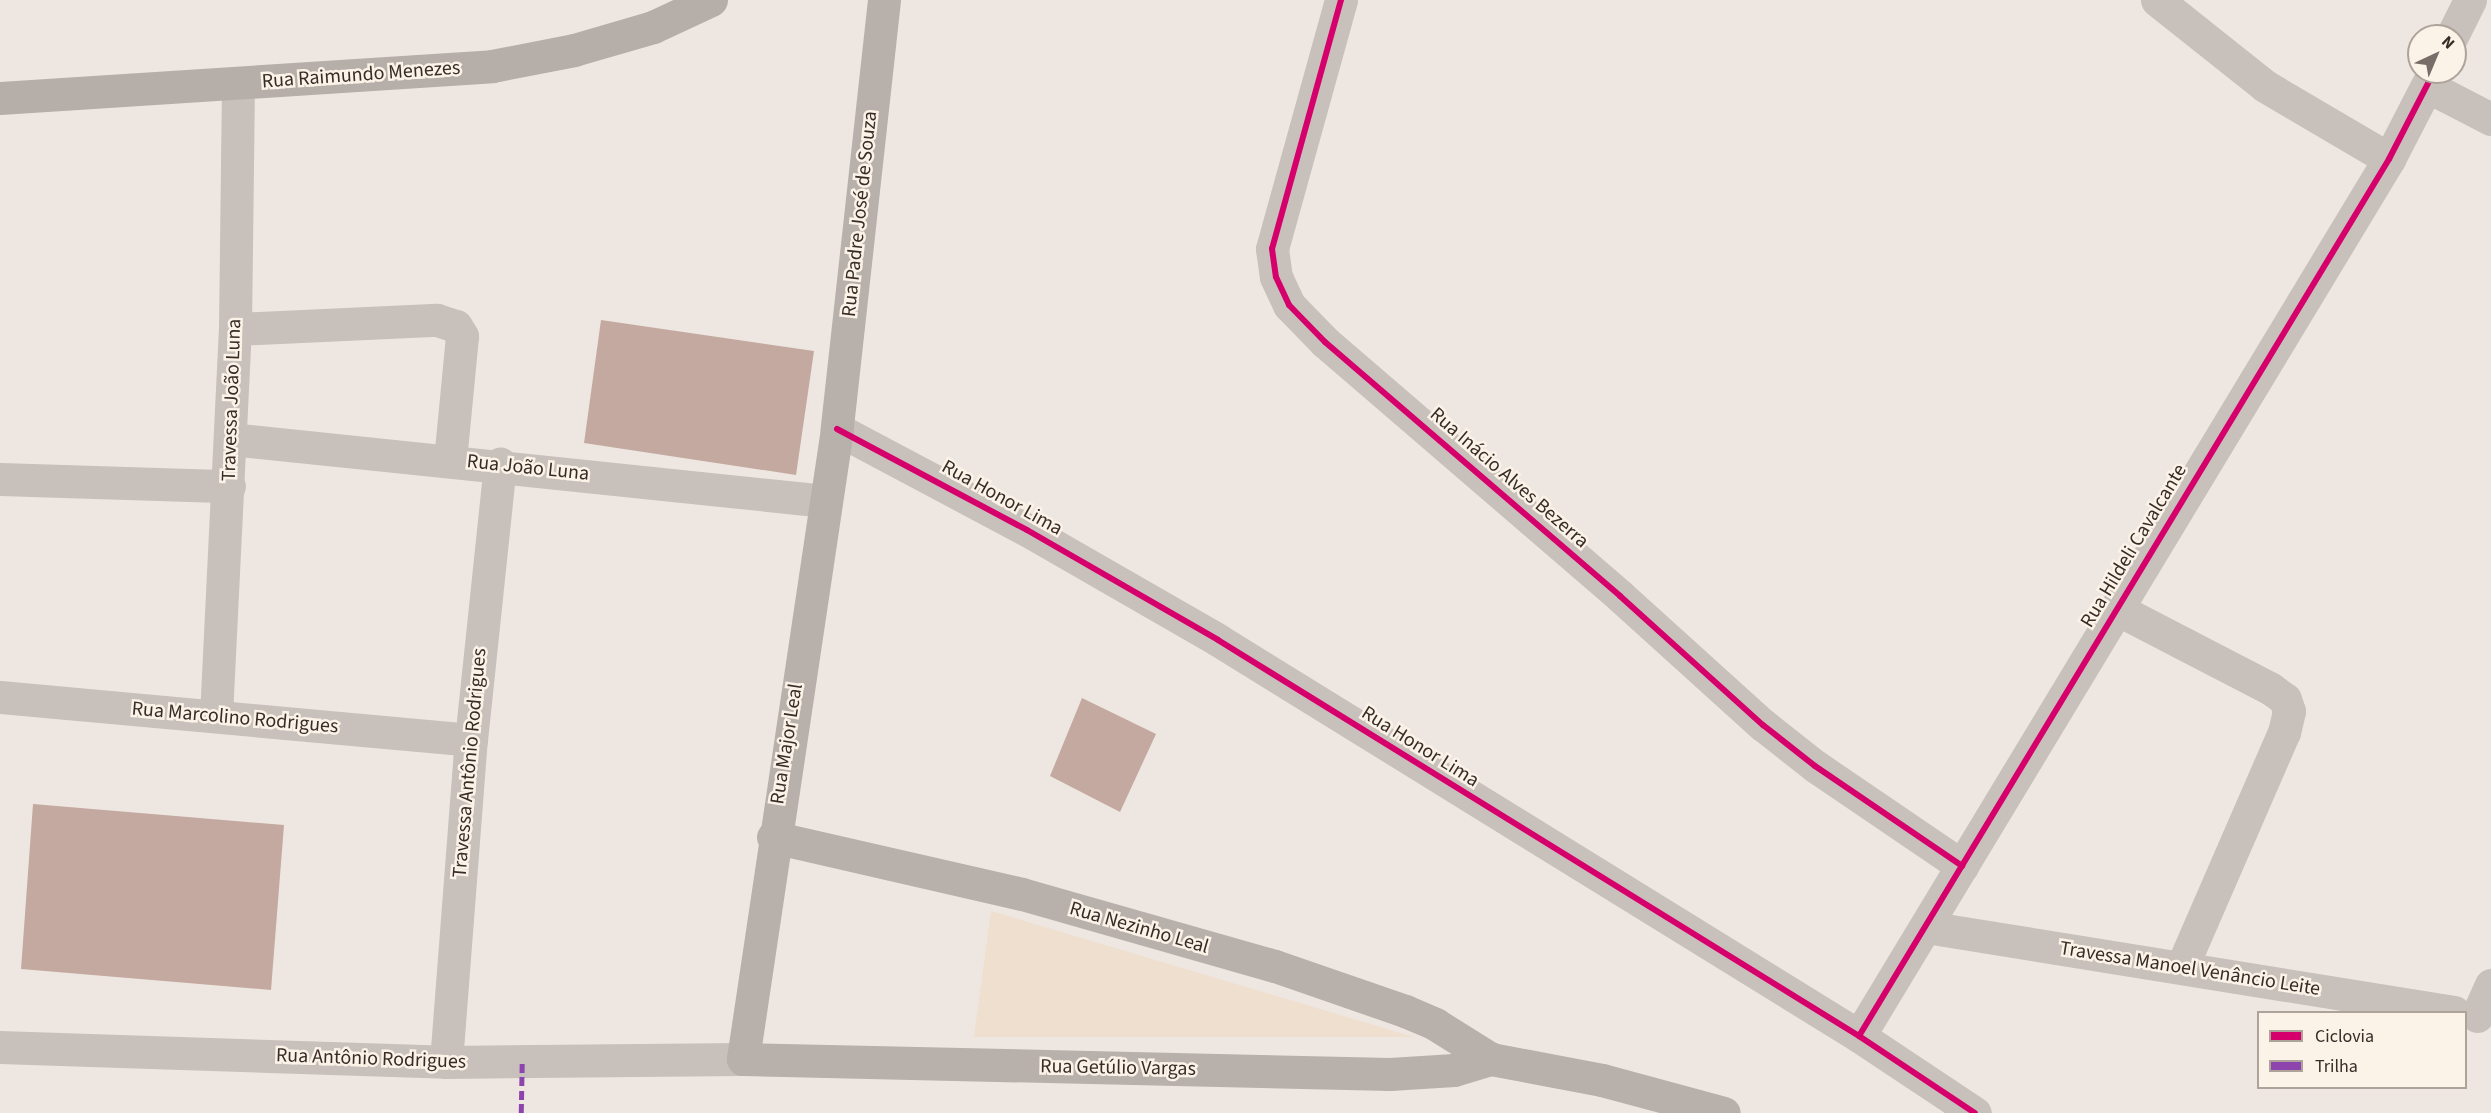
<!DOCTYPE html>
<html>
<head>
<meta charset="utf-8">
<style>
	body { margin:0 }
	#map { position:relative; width:2491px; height:1113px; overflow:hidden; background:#eee7e1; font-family:"Source Sans 3",sans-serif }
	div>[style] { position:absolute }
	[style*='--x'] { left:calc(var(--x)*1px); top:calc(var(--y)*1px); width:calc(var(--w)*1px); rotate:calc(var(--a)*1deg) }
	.plaza>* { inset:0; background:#eedfcf }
	.building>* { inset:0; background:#c4a9a1 }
	.minor>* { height:33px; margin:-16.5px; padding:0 16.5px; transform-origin:16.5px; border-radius:16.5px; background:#c8c0ba }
	.tertiary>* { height:33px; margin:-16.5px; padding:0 16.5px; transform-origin:16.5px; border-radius:16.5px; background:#c8c0ba }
	.secondary>* { height:33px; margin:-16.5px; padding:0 16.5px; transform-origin:16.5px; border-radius:16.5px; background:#b8b0aa }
	.primary>* { height:33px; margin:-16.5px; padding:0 16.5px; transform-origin:16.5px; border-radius:16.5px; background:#b6aea9 }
	.quiet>* { height:4.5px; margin-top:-2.25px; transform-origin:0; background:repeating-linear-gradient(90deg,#8e44ad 0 9px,transparent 0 13.5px) }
	.cycleway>* { height:6px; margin:-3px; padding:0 3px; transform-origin:3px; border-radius:3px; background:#d6006c }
	span { translate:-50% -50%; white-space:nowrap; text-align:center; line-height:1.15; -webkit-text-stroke:5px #fbf2e8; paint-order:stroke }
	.street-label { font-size:20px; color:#392c27 }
	.legend { position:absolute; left:2257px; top:1011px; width:210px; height:78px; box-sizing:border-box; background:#fbf2e8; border:2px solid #ada39b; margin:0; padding:8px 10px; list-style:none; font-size:18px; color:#392c27 }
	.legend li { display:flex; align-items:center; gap:12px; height:30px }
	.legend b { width:30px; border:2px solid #ada39b }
	.north { position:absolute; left:2407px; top:24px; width:60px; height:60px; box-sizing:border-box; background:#fbf2e8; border:2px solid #ada39b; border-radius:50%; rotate:44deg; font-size:16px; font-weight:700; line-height:24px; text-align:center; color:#392c27 }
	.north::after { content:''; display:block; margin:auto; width:21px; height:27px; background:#786d68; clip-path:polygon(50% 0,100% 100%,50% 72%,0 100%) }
</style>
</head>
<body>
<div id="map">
	<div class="plaza">
		<i style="clip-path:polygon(991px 911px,1414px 1037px,974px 1037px)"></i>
	</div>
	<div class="building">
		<i style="clip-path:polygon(601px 320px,814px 351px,796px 475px,584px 443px)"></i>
		<i style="clip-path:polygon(1082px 698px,1156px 734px,1120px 812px,1050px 776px)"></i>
		<i style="clip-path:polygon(33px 804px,284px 825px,271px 990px,21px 969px)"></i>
	</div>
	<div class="minor">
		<i style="--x:1341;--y:0;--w:258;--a:105.5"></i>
		<i style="--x:1272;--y:249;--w:28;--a:82"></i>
		<i style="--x:1276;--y:277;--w:31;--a:65"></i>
		<i style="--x:1289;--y:305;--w:52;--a:45.8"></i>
		<i style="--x:1325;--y:342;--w:389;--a:40.7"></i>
		<i style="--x:1620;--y:596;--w:193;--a:42.1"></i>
		<i style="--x:1763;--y:725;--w:66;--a:38.3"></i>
		<i style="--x:1815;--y:766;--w:178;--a:34.2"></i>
		<i style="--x:2157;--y:0;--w:138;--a:38.5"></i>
		<i style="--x:2265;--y:86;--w:144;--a:30.5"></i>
		<i style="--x:2452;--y:36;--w:40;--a:-63.4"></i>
		<i style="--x:2427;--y:86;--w:72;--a:27.3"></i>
		<i style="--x:235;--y:329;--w:202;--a:-2.6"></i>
		<i style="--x:437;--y:320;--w:20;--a:18"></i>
		<i style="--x:456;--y:326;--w:12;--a:59"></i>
		<i style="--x:462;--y:336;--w:125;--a:95.5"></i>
		<i style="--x:231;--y:439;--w:598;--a:5.95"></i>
		<i style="--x:0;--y:479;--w:229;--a:1.8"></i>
		<i style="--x:2115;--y:608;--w:176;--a:27.4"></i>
		<i style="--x:2271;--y:689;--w:17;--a:36"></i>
		<i style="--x:2285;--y:699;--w:13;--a:72"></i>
		<i style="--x:2289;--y:711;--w:22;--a:103"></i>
		<i style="--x:2284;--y:732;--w:256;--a:113.5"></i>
		<i style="--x:0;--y:697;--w:473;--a:5.2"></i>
		<i style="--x:216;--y:716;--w:387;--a:-87.2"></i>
		<i style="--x:235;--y:329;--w:245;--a:-89.3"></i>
		<i style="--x:1926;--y:927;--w:535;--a:9.15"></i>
		<i style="--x:2477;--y:1016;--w:34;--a:-66"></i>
		<i style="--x:1859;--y:1036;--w:1025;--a:-58.85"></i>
		<i style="--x:2389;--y:159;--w:98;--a:-62.7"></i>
		<i style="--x:0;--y:1047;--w:446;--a:1.9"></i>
		<i style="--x:446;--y:1062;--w:297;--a:-0.6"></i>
		<i style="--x:446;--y:1062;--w:323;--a:-85.6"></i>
		<i style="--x:471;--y:740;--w:278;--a:-84"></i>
	</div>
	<div class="tertiary">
		<i style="--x:837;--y:429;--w:215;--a:28"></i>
		<i style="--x:1027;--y:530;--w:220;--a:29.9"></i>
		<i style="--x:1218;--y:640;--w:753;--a:31.71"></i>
		<i style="--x:1859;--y:1036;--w:139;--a:33.6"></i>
	</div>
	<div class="secondary">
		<i style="--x:884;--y:0;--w:432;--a:96.3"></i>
		<i style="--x:837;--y:429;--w:637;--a:98.49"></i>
		<i style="--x:743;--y:1059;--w:647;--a:1.33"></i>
		<i style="--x:1390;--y:1074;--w:64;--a:-3.6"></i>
		<i style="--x:1454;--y:1070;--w:39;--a:-17"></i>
		<i style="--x:773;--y:837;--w:255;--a:12.9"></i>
		<i style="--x:1022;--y:894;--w:263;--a:15.9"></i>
		<i style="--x:1275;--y:966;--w:138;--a:19.1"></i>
		<i style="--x:1405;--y:1011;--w:33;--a:23"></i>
		<i style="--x:1435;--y:1024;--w:66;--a:32"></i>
		<i style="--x:1491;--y:1059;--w:113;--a:10.7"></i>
		<i style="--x:1602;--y:1080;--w:126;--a:15.1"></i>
	</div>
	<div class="primary">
		<i style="--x:0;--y:98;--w:493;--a:-3.7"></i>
		<i style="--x:492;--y:66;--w:84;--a:-11"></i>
		<i style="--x:574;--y:50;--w:82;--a:-16.2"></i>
		<i style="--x:653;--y:27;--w:64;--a:-25"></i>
	</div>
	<div class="quiet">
		<i style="--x:521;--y:1113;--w:50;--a:-88.9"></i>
	</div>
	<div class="cycleway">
		<i style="--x:1341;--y:0;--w:258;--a:105.5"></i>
		<i style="--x:1272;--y:249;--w:28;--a:82"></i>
		<i style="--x:1276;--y:277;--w:31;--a:65"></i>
		<i style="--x:1289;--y:305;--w:52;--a:45.8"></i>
		<i style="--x:1325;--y:342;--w:389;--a:40.7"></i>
		<i style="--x:1620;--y:596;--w:193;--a:42.1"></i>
		<i style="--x:1763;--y:725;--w:66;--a:38.3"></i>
		<i style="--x:1815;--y:766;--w:178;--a:34.2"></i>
		<i style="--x:837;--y:429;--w:215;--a:28"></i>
		<i style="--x:1027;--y:530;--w:220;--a:29.9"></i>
		<i style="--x:1218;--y:640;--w:753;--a:31.71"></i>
		<i style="--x:1859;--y:1036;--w:139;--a:33.6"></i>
		<i style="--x:1859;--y:1036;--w:1025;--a:-58.85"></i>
		<i style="--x:2389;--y:159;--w:98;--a:-62.7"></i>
	</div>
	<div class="street-label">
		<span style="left:361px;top:75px;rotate:-4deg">Rua Raimundo Menezes</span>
		<span style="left:860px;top:214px;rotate:-84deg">Rua Padre José de Souza</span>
		<span style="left:232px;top:400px;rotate:-88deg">Travessa João Luna</span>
		<span style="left:528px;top:468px;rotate:6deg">Rua João Luna</span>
		<span style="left:1509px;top:478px;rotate:41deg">Rua Inácio Alves Bezerra</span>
		<span style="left:1002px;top:498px;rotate:29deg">Rua Honor Lima</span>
		<span style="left:2134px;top:546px;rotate:-59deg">Rua Hildeli Cavalcante</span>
		<span style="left:235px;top:718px;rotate:5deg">Rua Marcolino Rodrigues</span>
		<span style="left:787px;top:744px;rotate:-81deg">Rua Major Leal</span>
		<span style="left:1420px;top:747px;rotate:32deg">Rua Honor Lima</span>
		<span style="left:470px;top:763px;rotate:-85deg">Travessa Antônio Rodrigues</span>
		<span style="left:1139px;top:928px;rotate:16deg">Rua Nezinho Leal</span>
		<span style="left:2190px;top:969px;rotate:9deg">Travessa Manoel Venâncio Leite</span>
		<span style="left:371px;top:1059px;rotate:2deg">Rua Antônio Rodrigues</span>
		<span style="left:1118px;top:1068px;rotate:1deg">Rua Getúlio Vargas</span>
	</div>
	<ul class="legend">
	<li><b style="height:8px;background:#d6006c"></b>Ciclovia</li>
	<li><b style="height:8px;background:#8e44ad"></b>Trilha</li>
	</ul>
	<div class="north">N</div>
</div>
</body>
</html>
